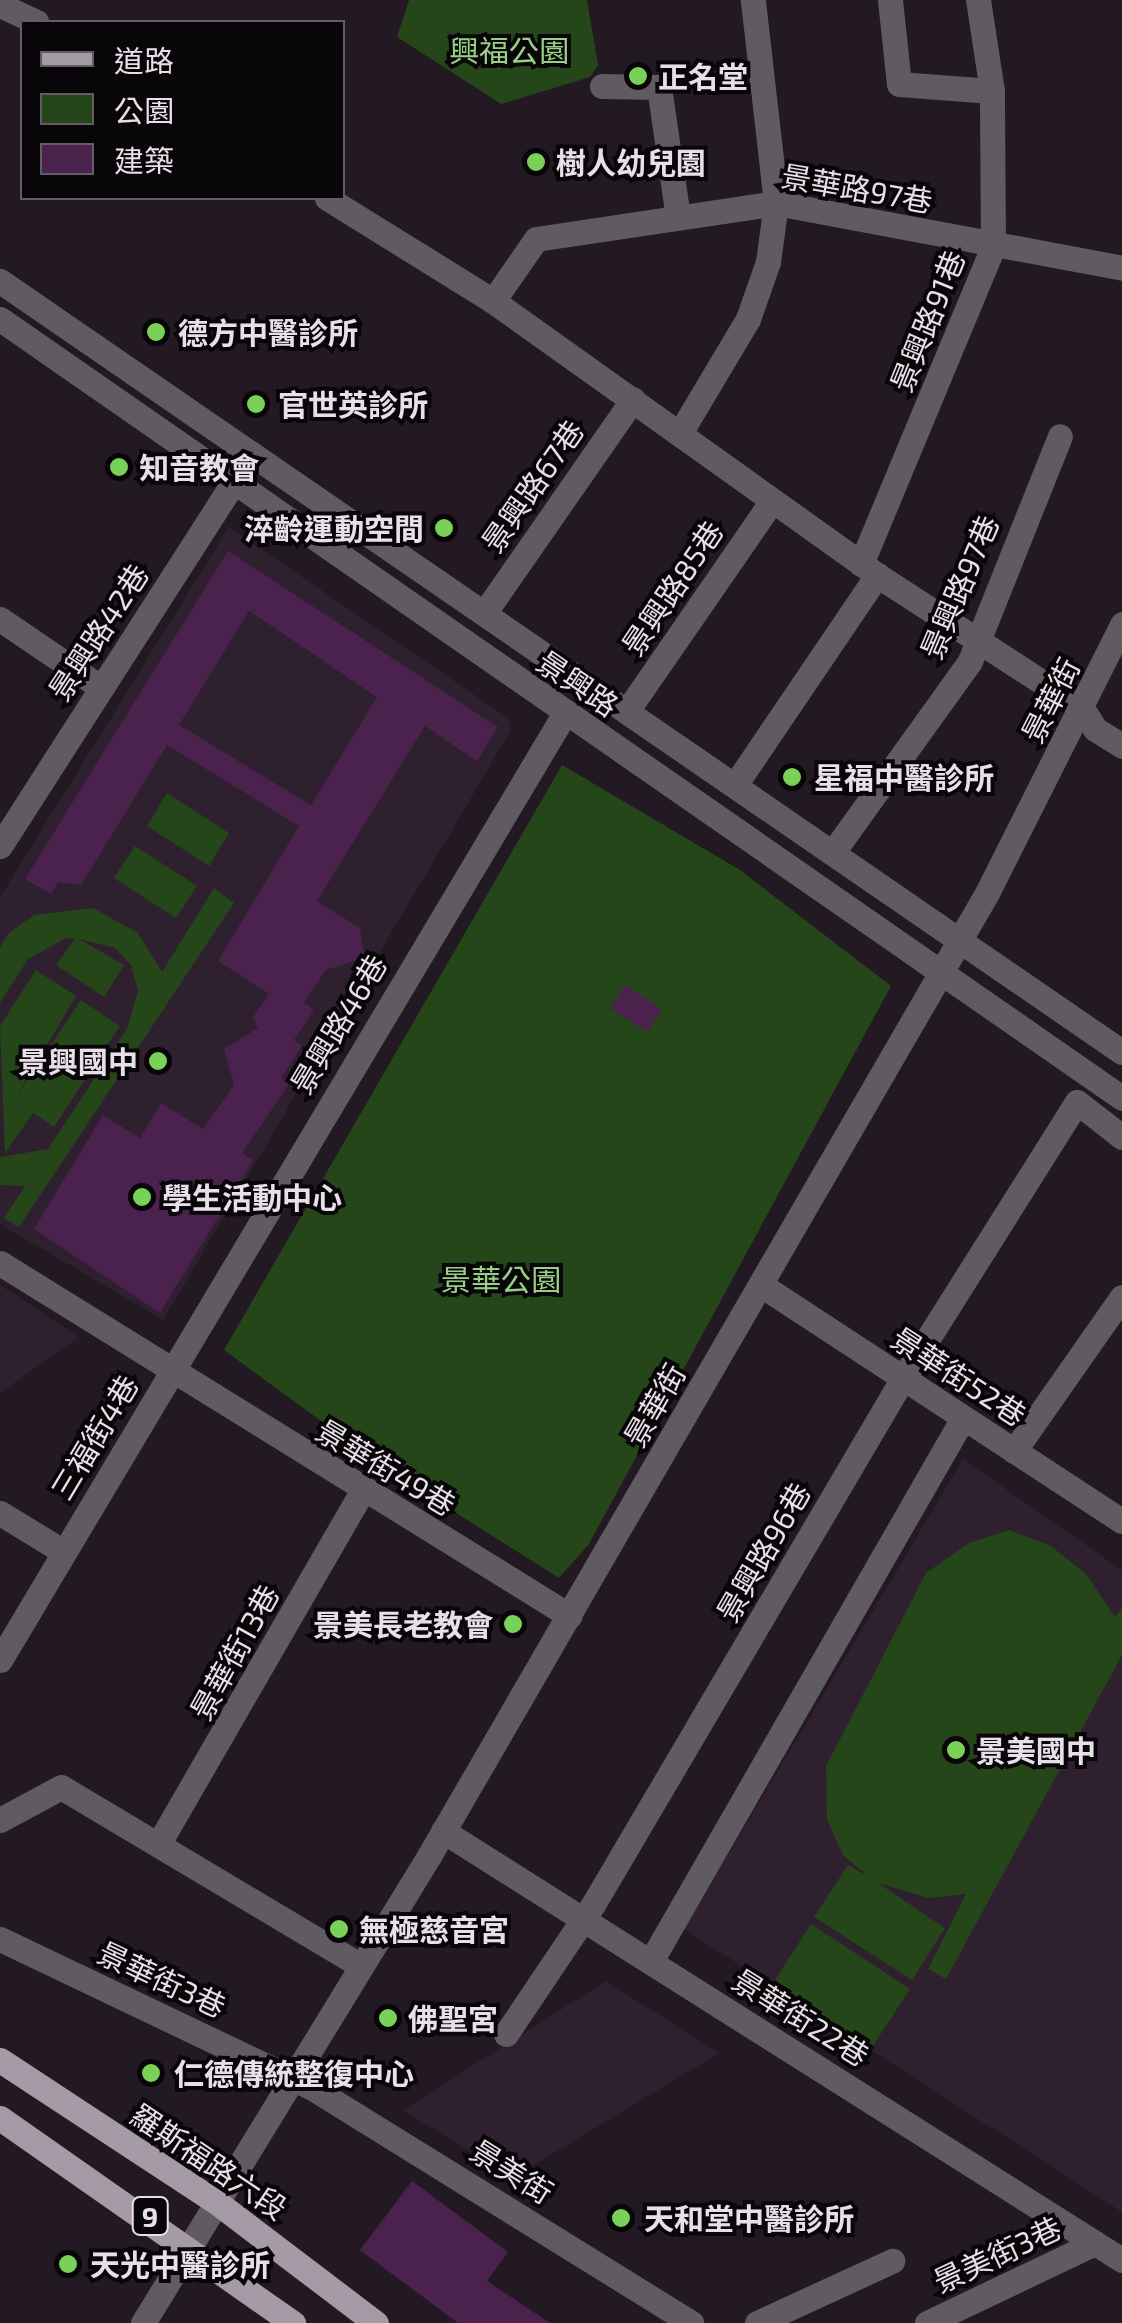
<!DOCTYPE html>
<html>
<head>
<meta charset="utf-8">
<style>
	body { margin:0 }
	#map { position:relative; width:1122px; height:2323px; overflow:hidden; background:#221923; font-family:"Exo 2","Noto Sans TC",sans-serif }
	div>[style] { position:absolute }
	[style*='--x'] { left:calc(var(--x)*1px); top:calc(var(--y)*1px); width:calc(var(--w)*1px); rotate:calc(var(--a)*1deg) }
	.built>* { inset:0; background:#2e202f }
	.green>* { inset:0; background:#254619 }
	.building>* { inset:0; background:#4a224d }
	.minor>* { height:25px; margin:-12.5px; padding:0 12.5px; transform-origin:12.5px; border-radius:12.5px; background:#605b60 }
	.tertiary>* { height:25px; margin:-12.5px; padding:0 12.5px; transform-origin:12.5px; border-radius:12.5px; background:#605b60 }
	.primary>* { height:25px; margin:-12.5px; padding:0 12.5px; transform-origin:12.5px; border-radius:12.5px; background:#a59aa5 }
	.dots>* { width:28px; height:28px; translate:-50% -50%; box-sizing:border-box; border:5px solid #090609; border-radius:50% }
	span { translate:-50% -50%; white-space:nowrap; text-align:center; line-height:1.15; -webkit-text-stroke:8px #090609; paint-order:stroke }
	.shield-label span { padding:2px 8px; background:#090609; border:2px solid; border-radius:8px; -webkit-text-stroke-width:0 }
	.shield-label { font-size:28px; color:#e7e0e7; font-weight:700 }
	.park-label { font-size:30px; color:#98d185 }
	.poi-label { font-size:30px; color:#e7e0e7; font-weight:700 }
	.left { translate:0 -50%; text-align:left }
	.right { translate:-100% -50%; text-align:right }
	.street-label { font-size:30px; color:#e7e0e7 }
	.legend { position:absolute; left:20px; top:20px; width:325px; height:180px; box-sizing:border-box; background:#090609; border:2px solid #625d62; margin:0; padding:12px 18px; list-style:none; font-size:30px; color:#e7e0e7 }
	.legend li { display:flex; align-items:center; gap:20px; height:50px }
	.legend b { width:50px; border:2px solid #625d62 }
</style>
</head>
<body>
<div id="map">
	<div class="built">
		<i style="clip-path:polygon(229px 527px,508px 718px,511px 730px,163px 1320px,0 1224px,0 897px)"></i>
		<i style="clip-path:polygon(0 1285px,79px 1337px,0 1393px)"></i>
		<i style="clip-path:polygon(963px 1459px,1122px 1570px,1122px 2212px,684px 1929px)"></i>
		<i style="clip-path:polygon(606px 1981px,719px 2053px,513px 2178px,403px 2110px)"></i>
	</div>
	<div class="green">
		<i style="clip-path:polygon(409px 0,587px 0,598px 65px,590px 77px,501px 104px,397px 37px)"></i>
		<i style="clip-path:polygon(562px 765px,740px 870px,891px 986px,589px 1544px,559px 1578px,388px 1470px,224px 1350px)"></i>
		<i style="clip-path:polygon(167px 793px,229px 833px,209px 866px,147px 826px)"></i>
		<i style="clip-path:polygon(135px 846px,197px 886px,176px 918px,114px 878px)"></i>
		<i style="clip-path:polygon(214px 888px,234px 903px,19px 1227px,4px 1218px,25px 1186px,0 1185px,0 1157px,48px 1149px,127px 1029px,138px 991px,131px 965px,115px 948px,79px 939px,124px 965px,104px 997px,56px 965px,75px 939px,66px 938px,28px 959px,0 1003px,0 947px,9px 933px,34px 915px,93px 908px,138px 933px,162px 972px)"></i>
		<i style="clip-path:polygon(36px 970px,76px 996px,14px 1100px,81px 1000px,120px 1026px,54px 1127px,33px 1113px,5px 1153px,0 1026px)"></i>
		<i style="clip-path:polygon(1009px 1530px,1051px 1546px,1086px 1574px,1115px 1617px,1122px 1608px,1122px 1655px,946px 1979px,928px 1969px,966px 1894px,929px 1898px,878px 1883px,945px 1928px,912px 1980px,814px 1917px,848px 1865px,868px 1876px,843px 1855px,827px 1820px,826px 1766px,926px 1573px,969px 1543px)"></i>
		<i style="clip-path:polygon(811px 1924px,910px 1989px,872px 2047px,773px 1983px)"></i>
	</div>
	<div class="building">
		<i style="clip-path:polygon(evenodd,228px 551px,498px 727px,477px 761px,425px 726px,317px 901px,360px 928px,365px 958px,326px 970px,304px 1003px,314px 1010px,294px 1040px,302px 1046px,281px 1078px,289px 1084px,242px 1153px,253px 1160px,160px 1313px,34px 1229px,103px 1115px,140px 1138px,161px 1103px,203px 1129px,234px 1085px,224px 1049px,258px 1028px,253px 1017px,269px 994px,218px 961px,299px 826px,167px 745px,81px 885px,58px 882px,51px 894px,25px 879px,228px 551px,249px 611px,377px 697px,311px 805px,179px 725px,249px 611px)"></i>
		<i style="clip-path:polygon(625px 985px,662px 1009px,647px 1032px,610px 1008px)"></i>
		<i style="clip-path:polygon(412px 2181px,508px 2252px,487px 2281px,550px 2323px,458px 2323px,360px 2250px)"></i>
	</div>
	<div class="minor">
		<i style="--x:890;--y:0;--w:84;--a:83.9"></i>
		<i style="--x:899;--y:84;--w:93;--a:4.3"></i>
		<i style="--x:0;--y:5;--w:40;--a:25"></i>
		<i style="--x:602;--y:86;--w:57;--a:1"></i>
		<i style="--x:659;--y:87;--w:132;--a:81.7"></i>
		<i style="--x:327;--y:198;--w:195;--a:31.8"></i>
		<i style="--x:493;--y:301;--w:472;--a:35.5"></i>
		<i style="--x:877;--y:575;--w:244;--a:33"></i>
		<i style="--x:1082;--y:708;--w:25;--a:58"></i>
		<i style="--x:1095;--y:729;--w:32;--a:32"></i>
		<i style="--x:493;--y:301;--w:75;--a:-55.3"></i>
		<i style="--x:536;--y:239;--w:243;--a:-8.5"></i>
		<i style="--x:776;--y:203;--w:352;--a:10.6"></i>
		<i style="--x:680;--y:433;--w:133;--a:-59.2"></i>
		<i style="--x:748;--y:319;--w:60;--a:-70.7"></i>
		<i style="--x:768;--y:262;--w:60;--a:-82.3"></i>
		<i style="--x:776;--y:203;--w:204;--a:-96.5"></i>
		<i style="--x:861;--y:564;--w:343;--a:-67.4"></i>
		<i style="--x:993;--y:247;--w:156;--a:-90.4"></i>
		<i style="--x:992;--y:91;--w:92;--a:-98.7"></i>
		<i style="--x:485;--y:612;--w:259;--a:-55.2"></i>
		<i style="--x:0;--y:619;--w:121;--a:34.2"></i>
		<i style="--x:627;--y:711;--w:254;--a:-55.4"></i>
		<i style="--x:735;--y:785;--w:254;--a:-55.9"></i>
		<i style="--x:0;--y:846;--w:466;--a:-57.3"></i>
		<i style="--x:833;--y:852;--w:235;--a:-54.3"></i>
		<i style="--x:970;--y:661;--w:242;--a:-68.2"></i>
		<i style="--x:0;--y:1263;--w:670;--a:31.77"></i>
		<i style="--x:761;--y:1285;--w:431;--a:33.2"></i>
		<i style="--x:1014;--y:1451;--w:188;--a:-55"></i>
		<i style="--x:0;--y:1513;--w:75;--a:31.4"></i>
		<i style="--x:0;--y:1660;--w:1103;--a:-59.18"></i>
		<i style="--x:0;--y:1820;--w:69;--a:-28.4"></i>
		<i style="--x:61;--y:1787;--w:349;--a:30.8"></i>
		<i style="--x:443;--y:1831;--w:803;--a:32.29"></i>
		<i style="--x:159;--y:1843;--w:406;--a:-60"></i>
		<i style="--x:0;--y:1939;--w:348;--a:25.5"></i>
		<i style="--x:314;--y:2089;--w:444;--a:31.8"></i>
		<i style="--x:651;--y:1961;--w:626;--a:-60.12"></i>
		<i style="--x:506;--y:2034;--w:158;--a:-56.1"></i>
		<i style="--x:594;--y:1903;--w:609;--a:-59.52"></i>
		<i style="--x:903;--y:1378;--w:326;--a:-57.8"></i>
		<i style="--x:1077;--y:1102;--w:57;--a:37.9"></i>
		<i style="--x:143;--y:2323;--w:548;--a:-58.52"></i>
		<i style="--x:429;--y:1856;--w:1113;--a:-59.91"></i>
		<i style="--x:987;--y:893;--w:301;--a:-63.3"></i>
		<i style="--x:757;--y:2323;--w:149;--a:-24.7"></i>
		<i style="--x:927;--y:2323;--w:186;--a:-25.5"></i>
	</div>
	<div class="tertiary">
		<i style="--x:0;--y:281;--w:1361;--a:34.5"></i>
		<i style="--x:0;--y:319;--w:1366;--a:34.77"></i>
	</div>
	<div class="primary">
		<i style="--x:0;--y:2060;--w:262;--a:33.3"></i>
		<i style="--x:219;--y:2204;--w:197;--a:37.2"></i>
		<i style="--x:0;--y:2118;--w:358;--a:35"></i>
	</div>
	<div class="dots">
		<i style="left:638px;top:76px;background:#79d157"></i>
		<i style="left:536px;top:162px;background:#79d157"></i>
		<i style="left:156px;top:332px;background:#79d157"></i>
		<i style="left:256px;top:404px;background:#79d157"></i>
		<i style="left:119px;top:467px;background:#79d157"></i>
		<i style="left:444px;top:528px;background:#79d157"></i>
		<i style="left:792px;top:777px;background:#79d157"></i>
		<i style="left:158px;top:1061px;background:#79d157"></i>
		<i style="left:142px;top:1197px;background:#79d157"></i>
		<i style="left:513px;top:1624px;background:#79d157"></i>
		<i style="left:956px;top:1750px;background:#79d157"></i>
		<i style="left:339px;top:1929px;background:#79d157"></i>
		<i style="left:388px;top:2018px;background:#79d157"></i>
		<i style="left:151px;top:2073px;background:#79d157"></i>
		<i style="left:621px;top:2218px;background:#79d157"></i>
		<i style="left:68px;top:2264px;background:#79d157"></i>
	</div>
	<div class="shield-label">
		<span style="left:150px;top:2216px">9</span>
	</div>
	<div class="park-label">
		<span style="left:509px;top:50px">興福公園</span>
		<span style="left:501px;top:1279px">景華公園</span>
	</div>
	<div class="poi-label">
		<span class="left" style="left:658px;top:76px">正名堂</span>
		<span class="left" style="left:556px;top:162px">樹人幼兒園</span>
		<span class="left" style="left:178px;top:332px">德方中醫診所</span>
		<span class="left" style="left:278px;top:404px">官世英診所</span>
		<span class="left" style="left:139px;top:467px">知音教會</span>
		<span class="right" style="left:424px;top:528px">淬齡運動空間</span>
		<span class="left" style="left:814px;top:777px">星福中醫診所</span>
		<span class="right" style="left:138px;top:1061px">景興國中</span>
		<span class="left" style="left:162px;top:1197px">學生活動中心</span>
		<span class="right" style="left:493px;top:1624px">景美長老教會</span>
		<span class="left" style="left:976px;top:1750px">景美國中</span>
		<span class="left" style="left:359px;top:1929px">無極慈音宮</span>
		<span class="left" style="left:408px;top:2018px">佛聖宮</span>
		<span class="left" style="left:174px;top:2073px">仁德傳統整復中心</span>
		<span class="left" style="left:644px;top:2218px">天和堂中醫診所</span>
		<span class="left" style="left:90px;top:2264px">天光中醫診所</span>
	</div>
	<div class="street-label">
		<span style="left:857px;top:188px;rotate:10deg">景華路97巷</span>
		<span style="left:927px;top:321px;rotate:-68deg">景興路91巷</span>
		<span style="left:532px;top:486px;rotate:-55deg">景興路67巷</span>
		<span style="left:959px;top:587px;rotate:-67deg">景興路97巷</span>
		<span style="left:672px;top:588px;rotate:-56deg">景興路85巷</span>
		<span style="left:98px;top:632px;rotate:-57deg">景興路42巷</span>
		<span style="left:578px;top:683px;rotate:34deg">景興路</span>
		<span style="left:1050px;top:700px;rotate:-63deg">景華街</span>
		<span style="left:338px;top:1024px;rotate:-59deg">景興路46巷</span>
		<span style="left:959px;top:1376px;rotate:33deg">景華街52巷</span>
		<span style="left:654px;top:1405px;rotate:-60deg">景華街</span>
		<span style="left:94px;top:1437px;rotate:-59deg">三福街4巷</span>
		<span style="left:386px;top:1467px;rotate:31deg">景華街49巷</span>
		<span style="left:763px;top:1552px;rotate:-60deg">景興路96巷</span>
		<span style="left:234px;top:1652px;rotate:-61deg">景華街13巷</span>
		<span style="left:162px;top:1979px;rotate:25deg">景華街3巷</span>
		<span style="left:801px;top:2017px;rotate:32deg">景華街22巷</span>
		<span style="left:209px;top:2161px;rotate:34deg">羅斯福路六段</span>
		<span style="left:512px;top:2171px;rotate:32deg">景美街</span>
		<span style="left:997px;top:2254px;rotate:-25deg">景美街3巷</span>
	</div>
	<ul class="legend">
	<li><b style="height:12px;background:#a59aa5"></b>道路</li>
	<li><b style="height:28px;background:#254619"></b>公園</li>
	<li><b style="height:28px;background:#4a224d"></b>建築</li>
	</ul>
</div>
</body>
</html>
